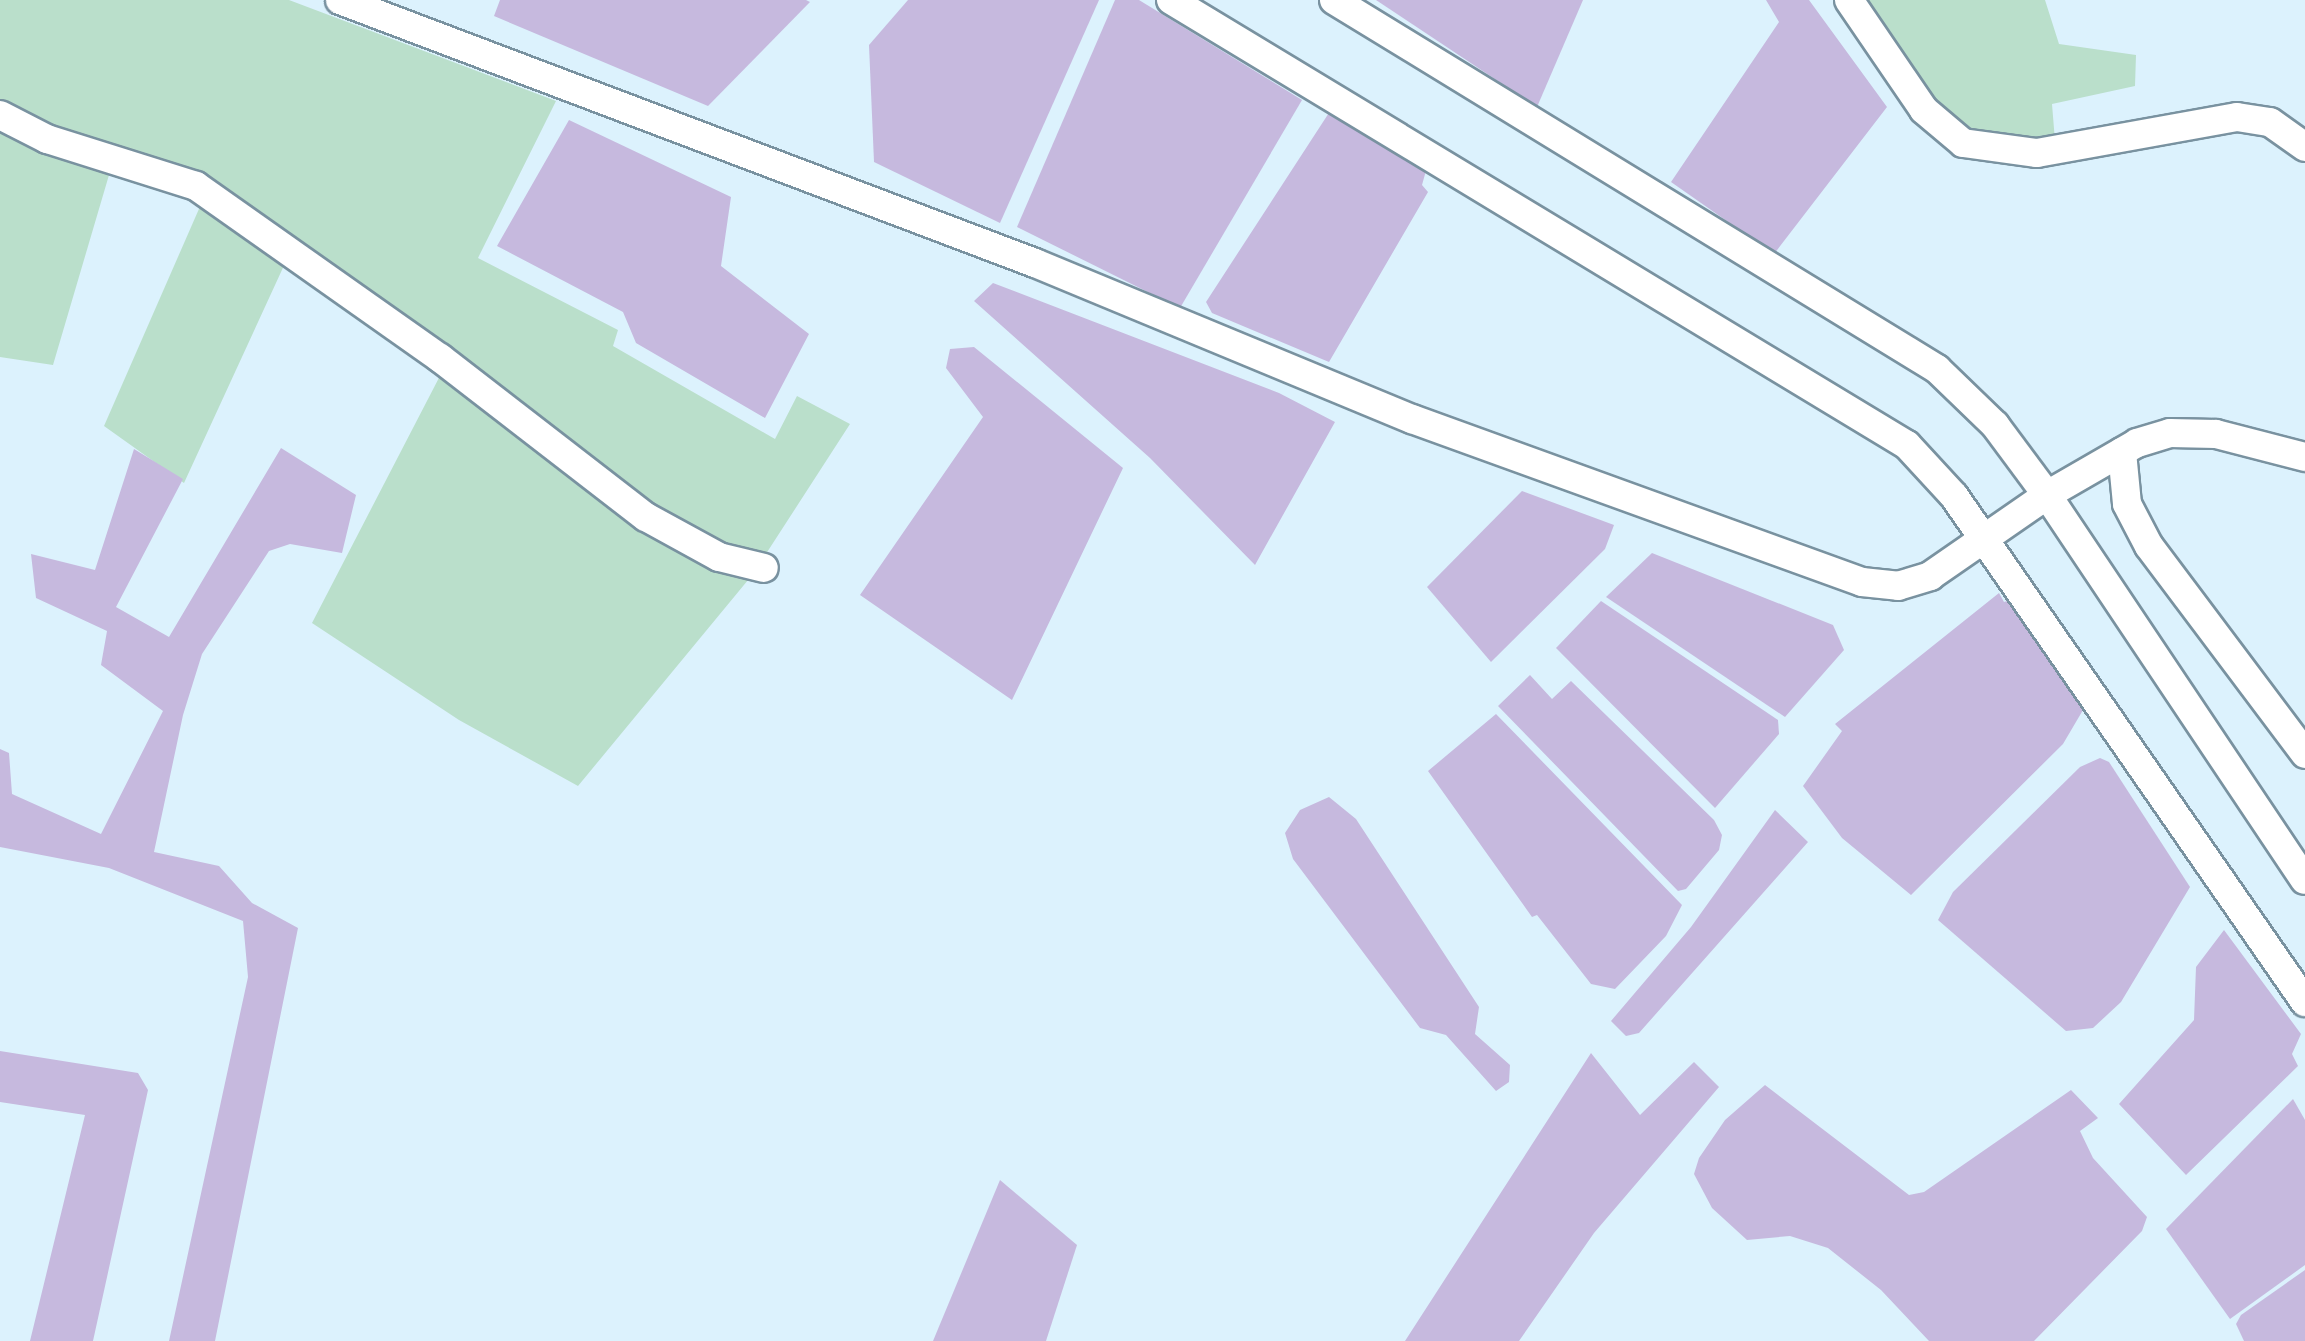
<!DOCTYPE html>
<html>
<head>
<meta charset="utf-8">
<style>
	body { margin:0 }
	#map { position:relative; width:2305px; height:1341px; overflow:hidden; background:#dcf2fd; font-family:"Roboto Serif",serif }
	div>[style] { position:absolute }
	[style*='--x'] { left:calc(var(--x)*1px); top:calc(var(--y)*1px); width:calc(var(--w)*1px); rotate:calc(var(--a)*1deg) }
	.green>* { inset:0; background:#badfcb }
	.water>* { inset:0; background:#c6b9de }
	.roads { filter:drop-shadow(2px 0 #7992a0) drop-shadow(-2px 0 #7992a0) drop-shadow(0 2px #7992a0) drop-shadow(0 -2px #7992a0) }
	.minor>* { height:28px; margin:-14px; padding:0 14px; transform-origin:14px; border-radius:14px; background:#fff }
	span { translate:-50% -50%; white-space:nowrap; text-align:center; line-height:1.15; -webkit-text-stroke:8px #dcf2fd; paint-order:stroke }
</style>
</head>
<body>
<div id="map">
	<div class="green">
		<i style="clip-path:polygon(0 0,289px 0,556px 101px,478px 258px,618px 330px,613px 346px,775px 439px,797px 396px,850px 424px,753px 574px,578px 786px,459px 720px,312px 623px,442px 372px,287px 259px,184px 483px,104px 426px,202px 202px,109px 175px,53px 365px,0 357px)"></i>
		<i style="clip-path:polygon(1861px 0,2045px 0,2059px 44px,2136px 55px,2135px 86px,2052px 104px,2055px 141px,2012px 147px,1960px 131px,1924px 92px)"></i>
	</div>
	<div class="water">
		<i style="clip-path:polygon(500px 0,806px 0,810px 2px,708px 106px,494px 16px)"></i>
		<i style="clip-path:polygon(908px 0,1099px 0,1000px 223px,874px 162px,869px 45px)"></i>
		<i style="clip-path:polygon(1115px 0,1139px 0,1302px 100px,1180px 308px,1017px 227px)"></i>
		<i style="clip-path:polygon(1376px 0,1583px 0,1537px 107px)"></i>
		<i style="clip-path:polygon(1766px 0,1809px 0,1887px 107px,1774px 254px,1671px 182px,1779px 22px)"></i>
		<i style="clip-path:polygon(1336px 102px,1427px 167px,1422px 185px,1428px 192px,1329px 362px,1212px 313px,1206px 302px)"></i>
		<i style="clip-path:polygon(569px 120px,731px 197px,721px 266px,809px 334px,765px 418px,636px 343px,623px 312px,497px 246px)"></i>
		<i style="clip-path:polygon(993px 283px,1279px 393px,1335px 422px,1255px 565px,1150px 458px,974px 301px)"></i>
		<i style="clip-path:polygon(974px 347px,1123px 468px,1012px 700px,860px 595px,983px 417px,946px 368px,950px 349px)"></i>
		<i style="clip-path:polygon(281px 448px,356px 495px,342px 553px,290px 544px,269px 551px,202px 654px,183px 715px,154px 852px,219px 866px,252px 903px,298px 928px,215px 1341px,169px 1341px,248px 977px,243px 921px,109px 868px,0 847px,0 749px,9px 753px,12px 794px,101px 834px,163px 711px,101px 665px,107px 631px,36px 598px,31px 554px,95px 570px,134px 449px,183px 479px,116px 607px,169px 637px)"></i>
		<i style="clip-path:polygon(1522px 491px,1614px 525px,1605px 549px,1491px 662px,1427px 587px)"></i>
		<i style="clip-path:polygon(1652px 553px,1833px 625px,1844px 650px,1785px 717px,1606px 597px)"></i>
		<i style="clip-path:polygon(1999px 593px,2004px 602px,2014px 599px,2083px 710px,2063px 744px,1911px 895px,1842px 838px,1803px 786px,1842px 731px,1835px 724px)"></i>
		<i style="clip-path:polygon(1601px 601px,1778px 720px,1779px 734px,1715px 808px,1556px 648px)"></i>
		<i style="clip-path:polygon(1530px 675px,1552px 699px,1571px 681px,1714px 820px,1722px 835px,1719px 850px,1686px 889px,1678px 891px,1498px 706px)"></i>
		<i style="clip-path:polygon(1496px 714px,1682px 905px,1666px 936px,1615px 989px,1591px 984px,1537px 915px,1532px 917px,1428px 771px)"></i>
		<i style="clip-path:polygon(2100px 758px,2109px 762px,2190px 887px,2121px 1002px,2093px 1028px,2066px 1031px,1938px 920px,1953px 892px,2080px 767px)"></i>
		<i style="clip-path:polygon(1329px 797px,1356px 819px,1479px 1007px,1475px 1034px,1510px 1065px,1509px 1082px,1496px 1091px,1446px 1035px,1420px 1028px,1293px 859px,1285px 833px,1300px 810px)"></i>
		<i style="clip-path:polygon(1775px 810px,1808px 842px,1639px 1033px,1626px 1036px,1611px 1021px,1691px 927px)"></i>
		<i style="clip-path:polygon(2224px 930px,2301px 1034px,2292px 1054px,2298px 1066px,2186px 1175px,2119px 1104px,2194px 1020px,2196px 967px)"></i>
		<i style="clip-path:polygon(0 1051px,138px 1073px,148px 1090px,93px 1341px,30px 1341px,85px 1115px,0 1102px)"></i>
		<i style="clip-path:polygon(1591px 1053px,1640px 1115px,1694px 1062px,1719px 1087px,1594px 1233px,1519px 1341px,1405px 1341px)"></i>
		<i style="clip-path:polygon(1765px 1085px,1909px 1195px,1924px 1192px,2071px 1090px,2098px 1118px,2080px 1131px,2093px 1158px,2147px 1217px,2142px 1231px,2034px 1341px,1929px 1341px,1881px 1290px,1828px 1248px,1790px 1236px,1747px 1240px,1712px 1208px,1694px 1174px,1699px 1158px,1725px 1120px)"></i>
		<i style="clip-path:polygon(2293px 1099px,2305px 1120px,2305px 1265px,2230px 1319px,2166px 1229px)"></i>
		<i style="clip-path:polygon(1000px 1180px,1077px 1245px,1046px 1341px,933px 1341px)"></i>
		<i style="clip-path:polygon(2305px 1270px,2305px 1341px,2244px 1341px,2236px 1324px,2241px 1315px)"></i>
	</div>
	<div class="roads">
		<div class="minor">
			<i style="--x:340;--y:0;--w:743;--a:20.73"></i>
			<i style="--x:1035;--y:263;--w:408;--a:22.5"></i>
			<i style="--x:1412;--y:419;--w:479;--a:19.9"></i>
			<i style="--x:1862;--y:582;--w:36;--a:6"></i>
			<i style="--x:1898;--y:586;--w:34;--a:-17"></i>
			<i style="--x:1930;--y:576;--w:142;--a:-34.7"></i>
			<i style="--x:2047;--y:495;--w:104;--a:-30"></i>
			<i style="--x:2137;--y:443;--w:34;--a:-17"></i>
			<i style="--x:2170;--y:433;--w:46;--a:1.2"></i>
			<i style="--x:2216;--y:434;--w:92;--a:14.5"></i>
			<i style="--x:1171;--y:0;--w:860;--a:31.16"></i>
			<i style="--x:1907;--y:445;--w:69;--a:47.3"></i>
			<i style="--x:1954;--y:496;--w:616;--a:55.25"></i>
			<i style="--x:1334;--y:0;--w:707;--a:31.46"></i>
			<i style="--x:1937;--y:369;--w:81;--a:44"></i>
			<i style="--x:1995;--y:425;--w:87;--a:53.4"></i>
			<i style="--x:2047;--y:495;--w:463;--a:56.2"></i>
			<i style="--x:1849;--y:0;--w:133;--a:55.7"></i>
			<i style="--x:1924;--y:110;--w:51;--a:40.2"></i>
			<i style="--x:1963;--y:143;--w:75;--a:7.7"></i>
			<i style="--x:2037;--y:153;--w:203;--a:-10.2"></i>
			<i style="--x:2237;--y:117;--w:33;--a:9"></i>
			<i style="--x:2270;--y:122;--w:43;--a:35.5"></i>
			<i style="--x:0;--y:115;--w:53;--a:27.1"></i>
			<i style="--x:47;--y:139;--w:156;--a:17.5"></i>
			<i style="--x:196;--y:186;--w:299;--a:35.2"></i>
			<i style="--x:440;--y:358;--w:260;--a:37.7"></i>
			<i style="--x:646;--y:517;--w:83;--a:28.7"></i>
			<i style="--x:719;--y:557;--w:46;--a:13.7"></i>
			<i style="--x:2122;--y:452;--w:52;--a:84.5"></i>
			<i style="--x:2127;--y:504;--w:47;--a:62.4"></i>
			<i style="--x:2149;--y:546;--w:260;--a:53.1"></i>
		</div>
	</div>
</div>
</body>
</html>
